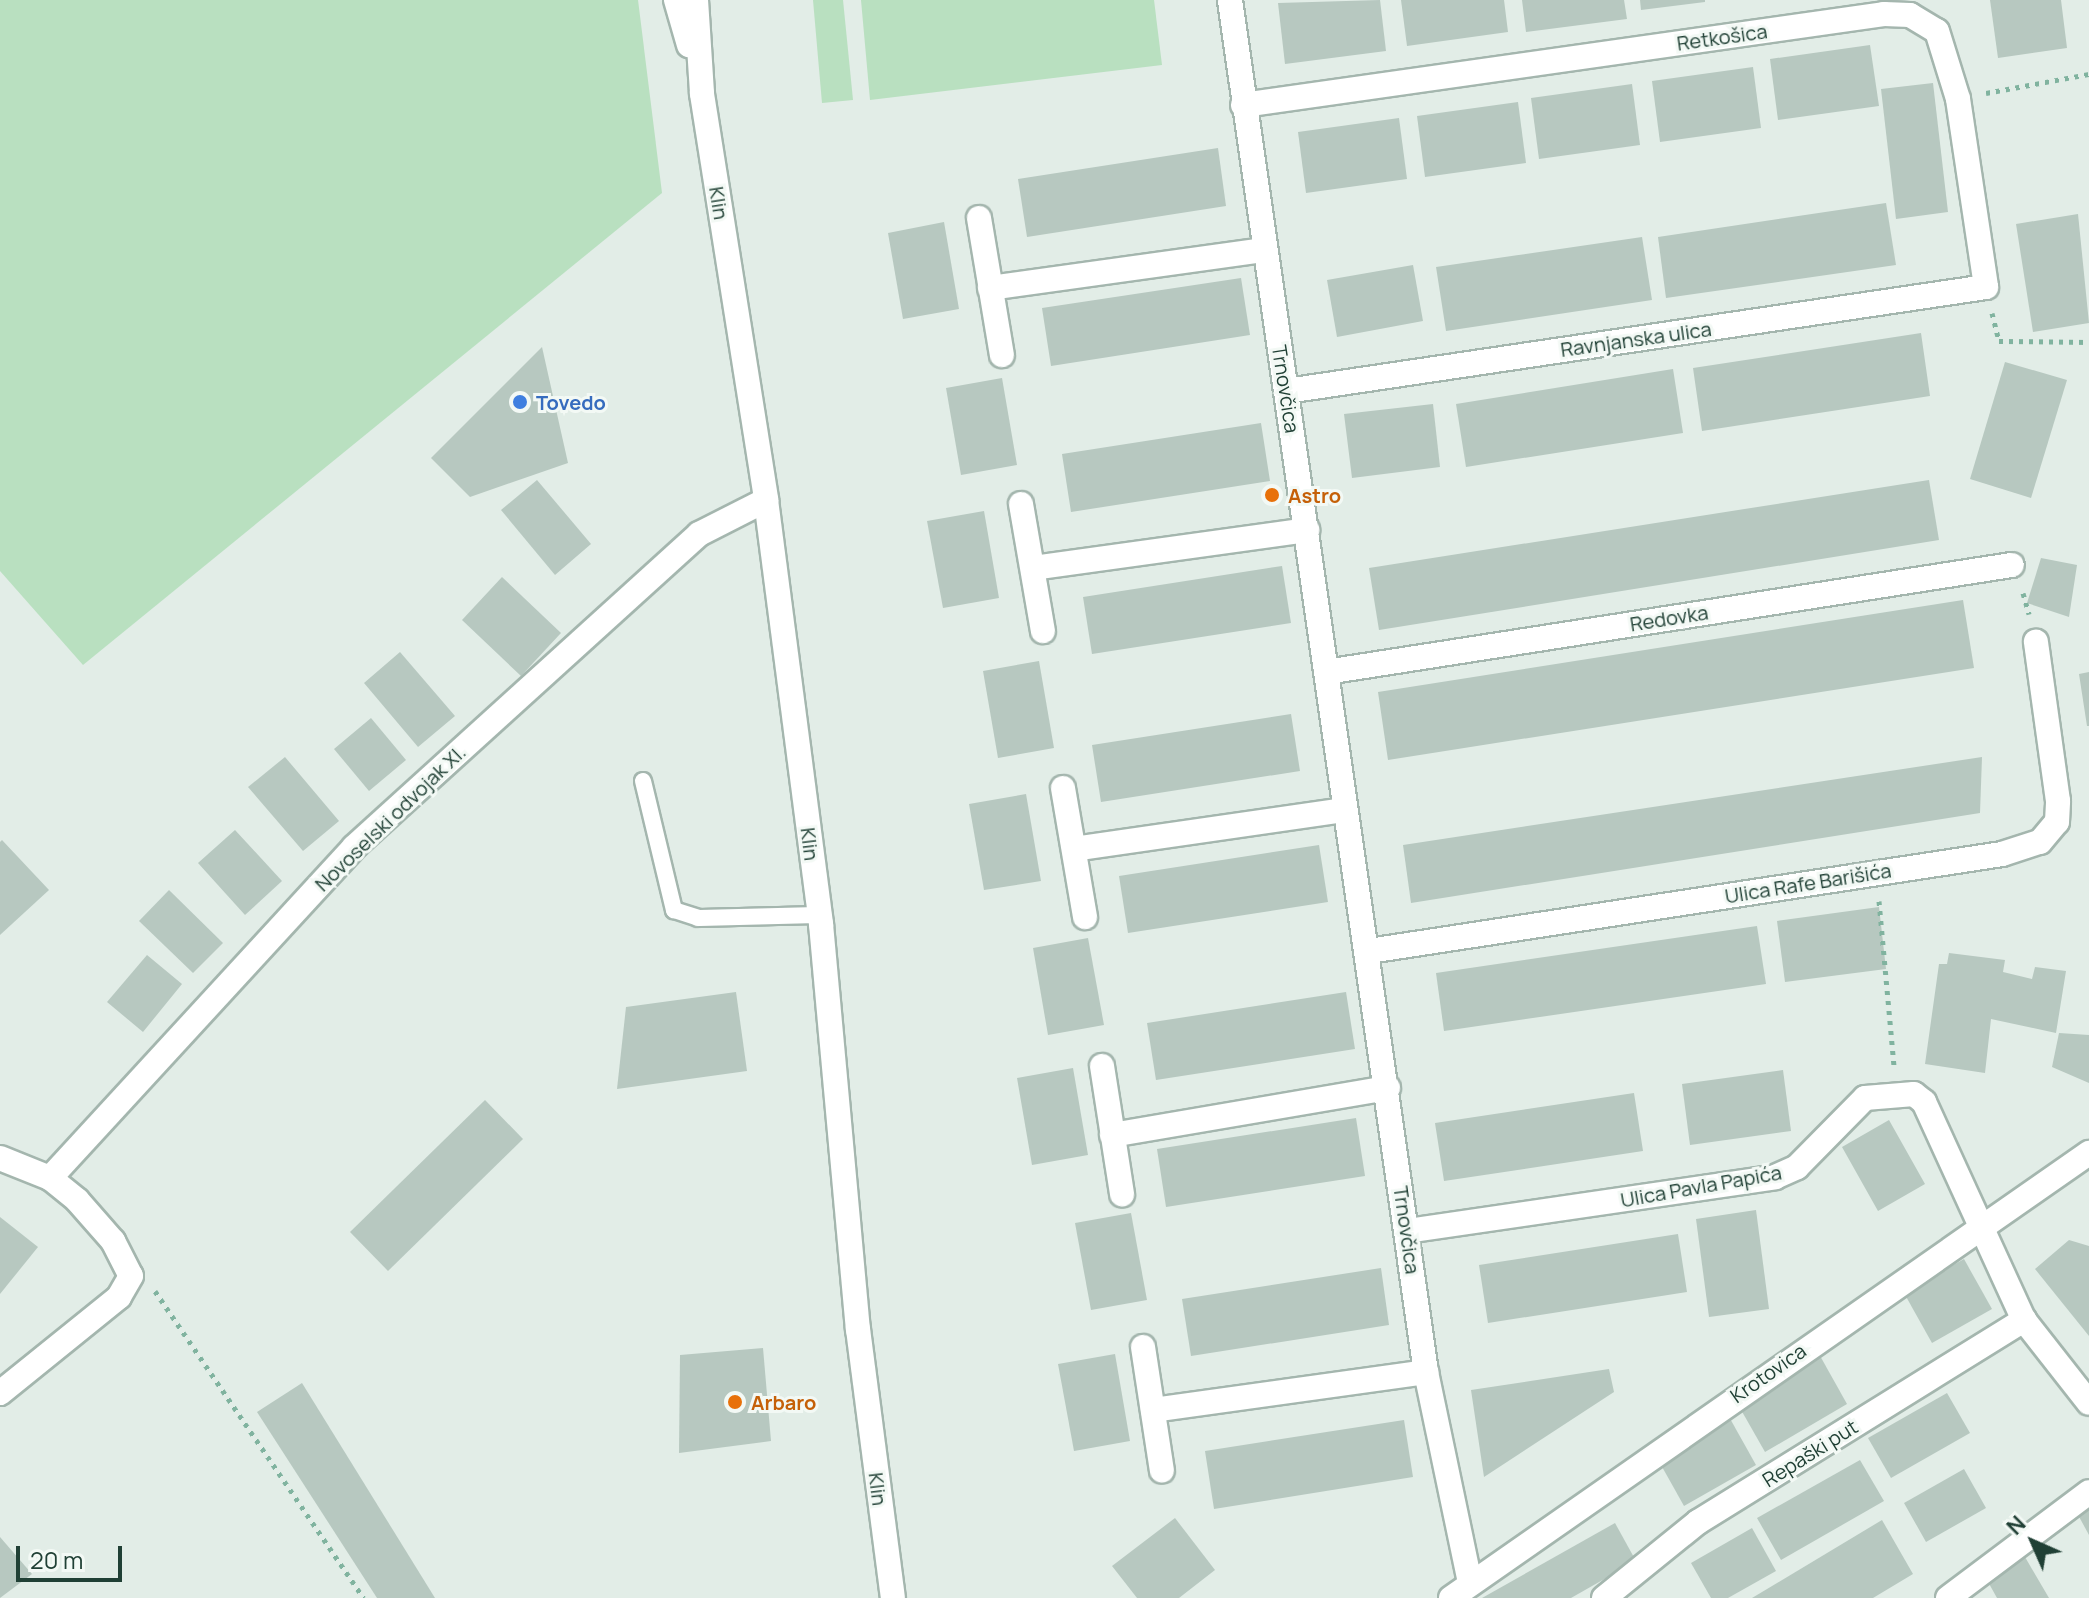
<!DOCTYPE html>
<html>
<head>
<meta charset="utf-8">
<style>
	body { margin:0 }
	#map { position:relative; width:2089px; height:1598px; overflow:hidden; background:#e2ede7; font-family:Manrope,sans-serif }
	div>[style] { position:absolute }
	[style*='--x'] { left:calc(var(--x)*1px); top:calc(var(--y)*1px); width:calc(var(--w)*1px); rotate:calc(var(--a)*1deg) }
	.green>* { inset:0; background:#b9e0c0 }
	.building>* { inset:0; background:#b7c8c0 }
	.path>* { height:5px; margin-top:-2.5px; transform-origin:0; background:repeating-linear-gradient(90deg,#80b39f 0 4px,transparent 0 10px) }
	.roads { filter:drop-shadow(2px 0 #a4b6ae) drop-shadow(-2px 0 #a4b6ae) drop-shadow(0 2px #a4b6ae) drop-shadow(0 -2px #a4b6ae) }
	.service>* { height:16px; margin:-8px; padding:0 8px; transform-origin:8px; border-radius:8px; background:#fff }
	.minor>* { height:24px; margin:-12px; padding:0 12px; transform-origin:12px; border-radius:12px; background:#fff }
	.tertiary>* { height:24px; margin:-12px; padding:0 12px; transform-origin:12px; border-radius:12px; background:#fff }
	.dots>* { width:22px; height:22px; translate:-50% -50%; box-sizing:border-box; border:4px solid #f3f9f5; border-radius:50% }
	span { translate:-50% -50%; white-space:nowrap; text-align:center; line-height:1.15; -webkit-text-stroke:6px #f3f9f5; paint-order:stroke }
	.street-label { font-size:20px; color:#204035 }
	.shop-label { font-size:20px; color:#366cbe; font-weight:700 }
	.left { translate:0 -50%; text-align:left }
	.food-label { font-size:20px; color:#c56008; font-weight:700 }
	.north { position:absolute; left:1993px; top:1502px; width:80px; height:80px; -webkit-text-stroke:6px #f3f9f5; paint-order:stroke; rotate:315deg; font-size:22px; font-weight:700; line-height:32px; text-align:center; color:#204035 }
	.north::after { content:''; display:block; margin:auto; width:28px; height:36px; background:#204035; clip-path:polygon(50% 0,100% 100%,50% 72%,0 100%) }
	.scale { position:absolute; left:16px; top:1546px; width:106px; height:36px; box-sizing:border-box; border:4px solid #204035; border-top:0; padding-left:10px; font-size:24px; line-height:28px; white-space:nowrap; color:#204035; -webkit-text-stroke:6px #f3f9f5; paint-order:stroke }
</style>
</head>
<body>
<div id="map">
	<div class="green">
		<i style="clip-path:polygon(0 0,638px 0,662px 193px,83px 665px,0 571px)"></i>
		<i style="clip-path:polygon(813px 0,843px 0,853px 100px,822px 103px)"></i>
		<i style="clip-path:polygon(861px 0,1154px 0,1162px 65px,870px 100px)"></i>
	</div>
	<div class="building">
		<i style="clip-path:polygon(1380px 0,1386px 51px,1285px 64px,1278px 3px)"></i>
		<i style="clip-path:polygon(1401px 0,1504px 0,1508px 32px,1407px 46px)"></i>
		<i style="clip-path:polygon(1522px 0,1624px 0,1627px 19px,1526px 32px)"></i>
		<i style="clip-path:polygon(1640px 0,1705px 0,1705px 2px,1641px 10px)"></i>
		<i style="clip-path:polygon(1990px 0,2061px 0,2067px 48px,1998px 58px)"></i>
		<i style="clip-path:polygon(1870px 45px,1879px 106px,1778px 120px,1770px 59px)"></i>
		<i style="clip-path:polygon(1753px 67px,1761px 128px,1660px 142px,1652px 81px)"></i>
		<i style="clip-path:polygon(1933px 83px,1948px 212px,1896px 219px,1881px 89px)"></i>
		<i style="clip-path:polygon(1632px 84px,1640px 145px,1539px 159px,1531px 98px)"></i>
		<i style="clip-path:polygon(1518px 102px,1526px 163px,1425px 177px,1417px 116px)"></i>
		<i style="clip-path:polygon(1399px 118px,1407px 179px,1306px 193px,1298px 132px)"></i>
		<i style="clip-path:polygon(1218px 148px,1226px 206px,1027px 237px,1018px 179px)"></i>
		<i style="clip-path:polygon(1886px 203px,1896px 265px,1666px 298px,1658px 237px)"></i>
		<i style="clip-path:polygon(2078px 214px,2089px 323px,2033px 332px,2016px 224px)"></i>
		<i style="clip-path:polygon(944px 222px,959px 309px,903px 319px,888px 233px)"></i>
		<i style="clip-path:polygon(1642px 237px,1652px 300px,1446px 331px,1436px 267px)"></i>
		<i style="clip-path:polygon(1413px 265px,1423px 321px,1337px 337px,1327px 280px)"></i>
		<i style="clip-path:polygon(1241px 278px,1250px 335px,1051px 366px,1042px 308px)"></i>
		<i style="clip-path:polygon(1921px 333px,1930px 396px,1702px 431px,1693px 368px)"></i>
		<i style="clip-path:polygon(542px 347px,568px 463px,470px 497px,431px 458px)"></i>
		<i style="clip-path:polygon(2005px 362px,2067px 380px,2031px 498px,1970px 479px)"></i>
		<i style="clip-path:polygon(1673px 369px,1683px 433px,1466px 467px,1456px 404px)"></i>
		<i style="clip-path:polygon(1002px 378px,1017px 465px,961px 475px,946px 388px)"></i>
		<i style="clip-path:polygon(1433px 404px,1440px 467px,1352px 478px,1344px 414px)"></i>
		<i style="clip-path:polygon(1261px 423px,1270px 481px,1071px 512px,1062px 454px)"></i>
		<i style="clip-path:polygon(537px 480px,591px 544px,555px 575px,501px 510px)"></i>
		<i style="clip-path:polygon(1929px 480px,1939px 540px,1379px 630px,1369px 568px)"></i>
		<i style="clip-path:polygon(984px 511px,999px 598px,943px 608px,927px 521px)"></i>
		<i style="clip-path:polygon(2041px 558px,2077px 565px,2069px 617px,2027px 603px)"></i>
		<i style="clip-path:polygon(1282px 566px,1291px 623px,1092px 654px,1083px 597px)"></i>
		<i style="clip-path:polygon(502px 577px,561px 633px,521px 676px,462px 620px)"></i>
		<i style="clip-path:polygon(1963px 600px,1974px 668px,1388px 760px,1378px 692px)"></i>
		<i style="clip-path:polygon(400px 652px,455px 716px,418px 747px,364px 683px)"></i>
		<i style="clip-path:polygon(1039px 661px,1054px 748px,998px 758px,983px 671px)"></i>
		<i style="clip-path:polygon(2089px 672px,2089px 726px,2087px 726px,2079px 674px)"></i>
		<i style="clip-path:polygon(1291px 714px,1300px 771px,1101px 802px,1092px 745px)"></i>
		<i style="clip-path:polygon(371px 718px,406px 760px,369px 791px,334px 749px)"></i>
		<i style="clip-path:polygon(285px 757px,339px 821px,303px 851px,248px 787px)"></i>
		<i style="clip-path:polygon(1982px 757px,1980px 813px,1411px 903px,1403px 845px)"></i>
		<i style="clip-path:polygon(1026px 794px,1041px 881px,984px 890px,969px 804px)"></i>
		<i style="clip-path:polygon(235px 830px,282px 881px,245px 915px,198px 863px)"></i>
		<i style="clip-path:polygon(2px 840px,49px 890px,0 935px,0 842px)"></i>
		<i style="clip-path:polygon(1319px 845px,1328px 902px,1128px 933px,1119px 876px)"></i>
		<i style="clip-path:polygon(169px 890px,223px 943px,193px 973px,139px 921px)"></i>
		<i style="clip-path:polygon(1879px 907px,1886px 969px,1785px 982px,1777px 921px)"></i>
		<i style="clip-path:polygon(1757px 926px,1766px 984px,1444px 1031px,1436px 973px)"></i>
		<i style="clip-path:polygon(1088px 938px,1104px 1025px,1048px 1035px,1033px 948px)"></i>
		<i style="clip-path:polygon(1949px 953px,2005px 960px,2003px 972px,2032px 979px,2035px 967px,2066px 971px,2056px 1033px,1991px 1019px,1985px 1073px,1925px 1064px,1939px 964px,1947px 964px)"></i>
		<i style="clip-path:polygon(147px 955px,182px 984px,143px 1032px,107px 1002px)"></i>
		<i style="clip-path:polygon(736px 992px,747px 1071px,617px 1089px,626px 1007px)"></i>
		<i style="clip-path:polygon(1346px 992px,1355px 1049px,1156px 1080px,1147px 1023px)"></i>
		<i style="clip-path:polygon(2059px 1033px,2089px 1035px,2089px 1083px,2052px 1067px)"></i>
		<i style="clip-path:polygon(1073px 1068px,1088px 1155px,1032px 1165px,1017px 1078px)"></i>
		<i style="clip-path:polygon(1783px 1070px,1791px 1131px,1690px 1145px,1682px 1084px)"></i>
		<i style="clip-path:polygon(1634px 1093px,1643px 1151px,1444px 1181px,1435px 1123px)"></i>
		<i style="clip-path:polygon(485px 1100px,523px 1139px,388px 1271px,350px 1232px)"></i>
		<i style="clip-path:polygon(1356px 1118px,1365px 1176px,1166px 1207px,1157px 1149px)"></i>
		<i style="clip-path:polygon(1889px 1120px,1925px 1184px,1878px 1211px,1842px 1147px)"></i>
		<i style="clip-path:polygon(1756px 1210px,1769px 1309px,1709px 1317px,1696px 1219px)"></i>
		<i style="clip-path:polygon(1131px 1213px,1147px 1300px,1091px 1310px,1075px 1223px)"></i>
		<i style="clip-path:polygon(0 1217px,38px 1247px,0 1294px)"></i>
		<i style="clip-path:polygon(1678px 1234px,1687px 1292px,1488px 1323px,1479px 1265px)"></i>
		<i style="clip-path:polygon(2069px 1240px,2089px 1246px,2089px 1336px,2035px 1269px)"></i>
		<i style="clip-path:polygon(1964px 1259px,1992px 1309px,1932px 1343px,1904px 1293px)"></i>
		<i style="clip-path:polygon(1381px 1268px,1389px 1325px,1191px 1356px,1182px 1299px)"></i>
		<i style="clip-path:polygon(763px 1348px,771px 1441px,679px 1453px,680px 1355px)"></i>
		<i style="clip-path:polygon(1115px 1354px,1130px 1441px,1074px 1451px,1058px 1364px)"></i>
		<i style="clip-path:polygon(1819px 1354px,1847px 1404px,1765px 1452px,1736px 1401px)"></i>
		<i style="clip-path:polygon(1609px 1369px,1614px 1392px,1484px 1477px,1471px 1390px)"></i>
		<i style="clip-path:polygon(302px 1383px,435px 1598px,377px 1598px,257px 1412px)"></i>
		<i style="clip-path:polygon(1947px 1393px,1970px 1433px,1891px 1478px,1868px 1438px)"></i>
		<i style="clip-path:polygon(1728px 1415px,1756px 1465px,1684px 1506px,1656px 1456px)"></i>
		<i style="clip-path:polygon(1404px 1420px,1413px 1477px,1214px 1509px,1205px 1451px)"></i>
		<i style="clip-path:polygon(1860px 1460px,1884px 1501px,1781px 1560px,1757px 1518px)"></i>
		<i style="clip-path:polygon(1964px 1469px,1986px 1508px,1926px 1542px,1904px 1503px)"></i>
		<i style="clip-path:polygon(2089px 1506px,2089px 1535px,2077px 1513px)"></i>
		<i style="clip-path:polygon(1175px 1518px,1215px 1570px,1179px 1598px,1137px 1598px,1112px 1566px)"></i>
		<i style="clip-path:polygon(1882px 1520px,1913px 1574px,1873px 1598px,1752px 1598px)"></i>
		<i style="clip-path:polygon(1615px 1523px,1636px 1561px,1571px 1598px,1482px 1598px)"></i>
		<i style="clip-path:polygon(1752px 1528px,1776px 1571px,1728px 1598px,1711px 1598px,1691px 1563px)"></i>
		<i style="clip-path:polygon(0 1537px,32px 1574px,0 1598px)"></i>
		<i style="clip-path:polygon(2025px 1557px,2049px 1598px,1997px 1598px,1987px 1580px)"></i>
	</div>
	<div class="path">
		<i style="--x:1986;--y:93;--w:105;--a:-10.5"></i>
		<i style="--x:1992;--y:313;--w:29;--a:76"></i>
		<i style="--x:1999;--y:341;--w:90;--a:0.6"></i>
		<i style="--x:2023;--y:593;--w:22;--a:74"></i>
		<i style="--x:1879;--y:901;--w:166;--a:84.8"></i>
		<i style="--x:155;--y:1291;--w:371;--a:55.8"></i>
	</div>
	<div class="roads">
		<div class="service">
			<i style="--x:643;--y:781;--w:133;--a:76.5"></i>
			<i style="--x:674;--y:910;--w:25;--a:18"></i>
			<i style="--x:698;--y:918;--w:121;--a:-1.4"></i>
		</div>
		<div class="minor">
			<i style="--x:1230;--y:0;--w:1386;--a:81.87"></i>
			<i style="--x:1426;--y:1372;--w:216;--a:78.2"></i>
			<i style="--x:1243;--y:105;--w:647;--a:-8.08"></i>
			<i style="--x:1884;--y:14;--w:26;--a:2"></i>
			<i style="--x:1910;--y:15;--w:31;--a:31"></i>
			<i style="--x:1937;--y:31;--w:71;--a:72.8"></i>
			<i style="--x:1958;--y:99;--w:190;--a:81.5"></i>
			<i style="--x:1986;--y:287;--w:707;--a:171.54"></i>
			<i style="--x:979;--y:218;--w:139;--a:80.5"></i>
			<i style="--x:990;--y:288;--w:276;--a:-7.9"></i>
			<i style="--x:1021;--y:504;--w:129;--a:80.2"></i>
			<i style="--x:1033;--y:568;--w:277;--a:-7.9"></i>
			<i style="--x:1326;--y:672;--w:694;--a:-8.87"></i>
			<i style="--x:1063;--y:788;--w:131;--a:80.3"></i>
			<i style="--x:1074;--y:849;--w:274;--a:-8.2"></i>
			<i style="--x:1369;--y:951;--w:640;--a:-8.71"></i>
			<i style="--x:2002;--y:854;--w:40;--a:-18"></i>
			<i style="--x:2040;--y:842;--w:26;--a:-50"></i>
			<i style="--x:2057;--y:822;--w:21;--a:-87"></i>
			<i style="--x:2058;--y:801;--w:161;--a:-97.9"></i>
			<i style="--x:1102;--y:1066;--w:130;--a:81.1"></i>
			<i style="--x:1112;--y:1135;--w:280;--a:-9.7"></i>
			<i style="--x:0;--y:1158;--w:54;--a:21.8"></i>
			<i style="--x:50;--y:1178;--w:35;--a:39"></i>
			<i style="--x:77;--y:1200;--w:55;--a:48.7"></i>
			<i style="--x:113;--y:1241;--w:39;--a:63"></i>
			<i style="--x:131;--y:1276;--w:24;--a:120"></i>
			<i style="--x:119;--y:1297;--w:153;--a:141.1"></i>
			<i style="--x:50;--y:1178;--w:449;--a:-47.4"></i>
			<i style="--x:354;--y:847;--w:466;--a:-42.2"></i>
			<i style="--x:699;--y:534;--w:75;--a:-26.9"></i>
			<i style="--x:1407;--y:1231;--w:372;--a:-8.3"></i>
			<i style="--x:1775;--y:1177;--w:24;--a:-24"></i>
			<i style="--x:1797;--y:1167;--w:97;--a:-45.4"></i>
			<i style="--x:1865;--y:1098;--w:49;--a:-4.7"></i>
			<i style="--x:1914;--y:1094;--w:13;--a:39"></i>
			<i style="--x:1924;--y:1102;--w:240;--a:65.4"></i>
			<i style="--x:2024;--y:1320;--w:105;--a:51.9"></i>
			<i style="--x:1143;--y:1347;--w:125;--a:81.3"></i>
			<i style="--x:1153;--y:1410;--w:276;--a:-7.9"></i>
			<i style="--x:1451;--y:1598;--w:778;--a:-34.9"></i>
			<i style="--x:1604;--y:1598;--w:121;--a:-39"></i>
			<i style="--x:1698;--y:1522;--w:384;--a:-31.8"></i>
			<i style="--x:1948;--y:1598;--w:176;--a:-36.9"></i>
		</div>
		<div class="tertiary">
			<i style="--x:676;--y:0;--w:47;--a:73.9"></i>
			<i style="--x:696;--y:0;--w:94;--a:86.3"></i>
			<i style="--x:702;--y:94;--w:411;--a:81"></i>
			<i style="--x:766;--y:500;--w:428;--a:82.6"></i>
			<i style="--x:821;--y:924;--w:407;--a:84.8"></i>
			<i style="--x:858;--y:1329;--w:271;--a:82.6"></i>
		</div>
	</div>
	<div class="dots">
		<i style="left:520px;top:402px;background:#3f7fe0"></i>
		<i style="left:1272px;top:495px;background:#e8710a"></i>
		<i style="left:735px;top:1402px;background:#e8710a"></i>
	</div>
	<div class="street-label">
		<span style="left:1722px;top:37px;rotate:-8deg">Retkošica</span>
		<span style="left:719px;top:203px;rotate:81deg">Klin</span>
		<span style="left:1636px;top:339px;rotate:-8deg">Ravnjanska ulica</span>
		<span style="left:1286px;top:389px;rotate:81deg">Trnovčica</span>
		<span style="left:1669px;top:618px;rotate:-9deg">Redovka</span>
		<span style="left:390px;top:818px;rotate:-44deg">Novoselski odvojak XI.</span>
		<span style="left:810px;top:844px;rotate:83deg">Klin</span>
		<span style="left:1808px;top:883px;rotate:-9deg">Ulica Rafe Barišića</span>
		<span style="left:1701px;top:1186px;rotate:-10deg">Ulica Pavla Papića</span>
		<span style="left:1407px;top:1230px;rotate:82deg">Trnovčica</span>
		<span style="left:1768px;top:1373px;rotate:-35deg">Krotovica</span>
		<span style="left:1810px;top:1453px;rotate:-32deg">Repaški put</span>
		<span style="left:878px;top:1489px;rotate:83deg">Klin</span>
	</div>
	<div class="shop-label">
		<span class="left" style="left:536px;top:402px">Tovedo</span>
	</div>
	<div class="food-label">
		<span class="left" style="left:1288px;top:495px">Astro</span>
		<span class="left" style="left:751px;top:1402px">Arbaro</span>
	</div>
	<div class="north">N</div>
	<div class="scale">20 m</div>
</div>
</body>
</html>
